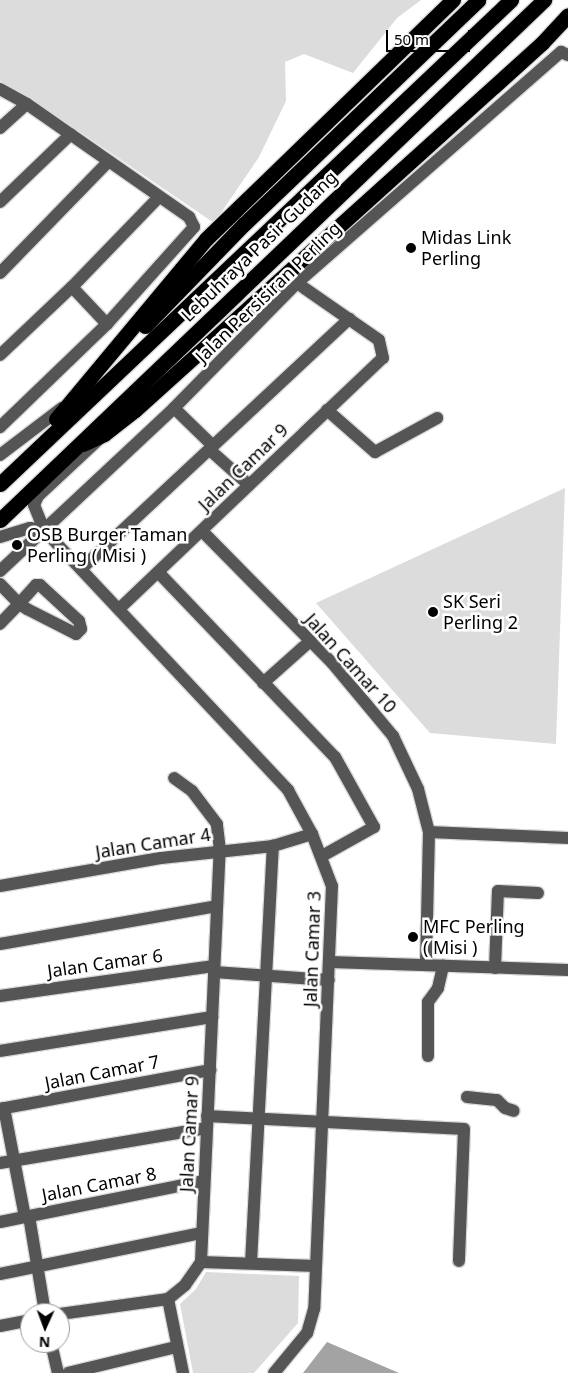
<!DOCTYPE html>
<html>
<head>
<meta charset="utf-8">
<style>
	body { margin:0 }
	#map { position:relative; width:568px; height:1373px; overflow:hidden; background:#fff; font-family:"Noto Sans",sans-serif }
	div>[style] { position:absolute }
	[style*='--x'] { left:calc(var(--x)*1px); top:calc(var(--y)*1px); width:calc(var(--w)*1px); rotate:calc(var(--a)*1deg) }
	.green>* { inset:0; background:#dcdcdc }
	.water>* { inset:0; background:#a3a3a3 }
	.roads { filter:drop-shadow(1px 0 #dbdbdb) drop-shadow(-1px 0 #dbdbdb) drop-shadow(0 1px #dbdbdb) drop-shadow(0 -1px #dbdbdb) }
	.minor>* { height:12px; margin:-6px; padding:0 6px; transform-origin:6px; border-radius:6px; background:#555 }
	.highway>* { height:15px; margin:-7.5px; padding:0 7.5px; transform-origin:7.5px; border-radius:7.5px; background:#000 }
	.dots>* { width:14px; height:14px; translate:-50% -50%; box-sizing:border-box; border:2px solid #fff; border-radius:50% }
	span { translate:-50% -50%; white-space:nowrap; text-align:center; line-height:1.15; -webkit-text-stroke:5px #fff; paint-order:stroke }
	.poi-label { font-size:18px; color:#000 }
	.left { translate:0 -50%; text-align:left }
	.street-label { font-size:18px; color:#000 }
	.north { position:absolute; left:20px; top:1303px; width:50px; height:50px; box-sizing:border-box; background:#fff; border:1px solid #999; border-radius:50%; rotate:182deg; font-size:14px; font-weight:700; line-height:20px; text-align:center; color:#000 }
	.north::after { content:''; display:block; margin:auto; width:18px; height:22px; background:#000; clip-path:polygon(50% 0,100% 100%,50% 72%,0 100%) }
	.scale { position:absolute; left:386px; top:30px; width:84px; height:22px; box-sizing:border-box; border:2px solid #000; border-top:0; padding-left:6px; font-size:15px; line-height:18px; white-space:nowrap; color:#000; -webkit-text-stroke:4px #fff; paint-order:stroke }
</style>
</head>
<body>
<div id="map">
	<div class="green">
		<i style="clip-path:polygon(0 0,421px 0,397px 18px,353px 73px,304px 54px,285px 62px,286px 101px,259px 157px,214px 223px,39px 104px,0 81px)"></i>
		<i style="clip-path:polygon(565px 488px,556px 744px,430px 733px,316px 603px)"></i>
		<i style="clip-path:polygon(206px 1272px,299px 1276px,298px 1323px,254px 1373px,193px 1373px,180px 1304px,196px 1289px)"></i>
	</div>
	<div class="water">
		<i style="clip-path:polygon(327px 1342px,399px 1373px,303px 1373px)"></i>
	</div>
	<div class="roads">
		<div class="minor">
			<i style="--x:0;--y:89;--w:31;--a:29"></i>
			<i style="--x:27;--y:104;--w:198;--a:34.9"></i>
			<i style="--x:189;--y:217;--w:11;--a:63"></i>
			<i style="--x:194;--y:227;--w:130;--a:131.9"></i>
			<i style="--x:107;--y:324;--w:149;--a:136.1"></i>
			<i style="--x:0;--y:128;--w:36;--a:-42"></i>
			<i style="--x:0;--y:202;--w:98;--a:-43.8"></i>
			<i style="--x:0;--y:273;--w:155;--a:-45.8"></i>
			<i style="--x:72;--y:287;--w:51;--a:46.6"></i>
			<i style="--x:0;--y:355;--w:99;--a:-43.4"></i>
			<i style="--x:72;--y:287;--w:124;--a:-46"></i>
			<i style="--x:174;--y:408;--w:52;--a:44.2"></i>
			<i style="--x:211;--y:444;--w:7;--a:90"></i>
			<i style="--x:211;--y:451;--w:51;--a:41.8"></i>
			<i style="--x:327;--y:410;--w:64;--a:41.2"></i>
			<i style="--x:375;--y:452;--w:71;--a:-28.7"></i>
			<i style="--x:99;--y:439;--w:83;--a:136.9"></i>
			<i style="--x:38;--y:496;--w:10;--a:114"></i>
			<i style="--x:34;--y:505;--w:27;--a:68"></i>
			<i style="--x:44;--y:530;--w:357;--a:46.8"></i>
			<i style="--x:288;--y:790;--w:50;--a:61.4"></i>
			<i style="--x:312;--y:834;--w:56;--a:69"></i>
			<i style="--x:332;--y:886;--w:423;--a:92.4"></i>
			<i style="--x:314;--y:1309;--w:25;--a:106"></i>
			<i style="--x:307;--y:1333;--w:52;--a:129.5"></i>
			<i style="--x:0;--y:455;--w:78;--a:-37.2"></i>
			<i style="--x:202;--y:531;--w:187;--a:45.4"></i>
			<i style="--x:333;--y:664;--w:94;--a:50.2"></i>
			<i style="--x:393;--y:736;--w:59;--a:64.7"></i>
			<i style="--x:418;--y:789;--w:44;--a:75.7"></i>
			<i style="--x:429;--y:832;--w:133;--a:91.3"></i>
			<i style="--x:0;--y:537;--w:31;--a:-17"></i>
			<i style="--x:30;--y:528;--w:14;--a:8"></i>
			<i style="--x:81;--y:569;--w:367;--a:-43"></i>
			<i style="--x:0;--y:571;--w:238;--a:-43.1"></i>
			<i style="--x:174;--y:408;--w:175;--a:-45.5"></i>
			<i style="--x:297;--y:283;--w:351;--a:-41.2"></i>
			<i style="--x:561;--y:52;--w:8;--a:23"></i>
			<i style="--x:158;--y:572;--w:256;--a:46.3"></i>
			<i style="--x:335;--y:757;--w:80;--a:60.9"></i>
			<i style="--x:374;--y:827;--w:60;--a:150.9"></i>
			<i style="--x:0;--y:584;--w:28;--a:46"></i>
			<i style="--x:19;--y:604;--w:9;--a:32"></i>
			<i style="--x:27;--y:609;--w:55;--a:27"></i>
			<i style="--x:76;--y:634;--w:7;--a:-45"></i>
			<i style="--x:81;--y:629;--w:8;--a:-104"></i>
			<i style="--x:79;--y:621;--w:53;--a:-137.3"></i>
			<i style="--x:40;--y:585;--w:4;--a:180"></i>
			<i style="--x:36;--y:585;--w:25;--a:132"></i>
			<i style="--x:19;--y:604;--w:28;--a:134"></i>
			<i style="--x:119;--y:609;--w:364;--a:-43.6"></i>
			<i style="--x:383;--y:358;--w:18;--a:-103"></i>
			<i style="--x:379;--y:340;--w:100;--a:-145.2"></i>
			<i style="--x:263;--y:683;--w:62;--a:-41.7"></i>
			<i style="--x:429;--y:832;--w:139;--a:2.5"></i>
			<i style="--x:0;--y:886;--w:163;--a:-9.9"></i>
			<i style="--x:161;--y:858;--w:113;--a:-6.1"></i>
			<i style="--x:273;--y:846;--w:41;--a:-17.1"></i>
			<i style="--x:0;--y:944;--w:220;--a:-9.9"></i>
			<i style="--x:330;--y:962;--w:238;--a:1.9"></i>
			<i style="--x:495;--y:968;--w:77;--a:-87.8"></i>
			<i style="--x:498;--y:891;--w:40;--a:2.9"></i>
			<i style="--x:214;--y:972;--w:115;--a:4"></i>
			<i style="--x:0;--y:996;--w:216;--a:-8"></i>
			<i style="--x:0;--y:1051;--w:215;--a:-9.1"></i>
			<i style="--x:428;--y:1056;--w:54;--a:-90"></i>
			<i style="--x:428;--y:1002;--w:17;--a:-54"></i>
			<i style="--x:438;--y:988;--w:23;--a:-77"></i>
			<i style="--x:467;--y:1097;--w:30;--a:6"></i>
			<i style="--x:497;--y:1100;--w:11;--a:45"></i>
			<i style="--x:505;--y:1108;--w:9;--a:18"></i>
			<i style="--x:4;--y:1108;--w:111;--a:79.1"></i>
			<i style="--x:0;--y:1109;--w:214;--a:-10.5"></i>
			<i style="--x:207;--y:1116;--w:257;--a:2.9"></i>
			<i style="--x:464;--y:1129;--w:132;--a:92.2"></i>
			<i style="--x:0;--y:1163;--w:210;--a:-9.6"></i>
			<i style="--x:29;--y:1216;--w:98;--a:80.6"></i>
			<i style="--x:0;--y:1222;--w:208;--a:-11.4"></i>
			<i style="--x:201;--y:1262;--w:115;--a:2"></i>
			<i style="--x:251;--y:1263;--w:418;--a:-87"></i>
			<i style="--x:0;--y:1274;--w:206;--a:-11.5"></i>
			<i style="--x:168;--y:1299;--w:76;--a:78.5"></i>
			<i style="--x:60;--y:1314;--w:109;--a:-7.9"></i>
			<i style="--x:168;--y:1299;--w:22;--a:-39"></i>
			<i style="--x:185;--y:1285;--w:28;--a:-55"></i>
			<i style="--x:201;--y:1262;--w:412;--a:-87.4"></i>
			<i style="--x:220;--y:850;--w:26;--a:-97"></i>
			<i style="--x:217;--y:824;--w:41;--a:-127.1"></i>
			<i style="--x:192;--y:791;--w:22;--a:-144"></i>
			<i style="--x:0;--y:1326;--w:31;--a:-11"></i>
			<i style="--x:51;--y:1343;--w:31;--a:77"></i>
			<i style="--x:68;--y:1373;--w:111;--a:-13.5"></i>
		</div>
		<div class="highway">
			<i style="--x:145;--y:326;--w:142;--a:-45.9"></i>
			<i style="--x:244;--y:224;--w:324;--a:-43.7"></i>
			<i style="--x:56;--y:419;--w:234;--a:-50.2"></i>
			<i style="--x:206;--y:239;--w:344;--a:-44.1"></i>
			<i style="--x:83;--y:444;--w:23;--a:-25"></i>
			<i style="--x:104;--y:434;--w:39;--a:-38"></i>
			<i style="--x:135;--y:410;--w:548;--a:-42.04"></i>
			<i style="--x:542;--y:43;--w:38;--a:-47"></i>
			<i style="--x:0;--y:484;--w:704;--a:-43.45"></i>
			<i style="--x:0;--y:520;--w:753;--a:-43.71"></i>
		</div>
	</div>
	<div class="dots">
		<i style="left:411px;top:248px;background:#000"></i>
		<i style="left:17px;top:545px;background:#000"></i>
		<i style="left:433px;top:612px;background:#000"></i>
		<i style="left:413px;top:937px;background:#000"></i>
	</div>
	<div class="poi-label">
		<span class="left" style="left:421px;top:248px">Midas Link<br>Perling</span>
		<span class="left" style="left:27px;top:545px">OSB Burger Taman<br>Perling ( Misi )</span>
		<span class="left" style="left:443px;top:612px">SK Seri<br>Perling 2</span>
		<span class="left" style="left:423px;top:937px">MFC Perling<br>( Misi )</span>
	</div>
	<div class="street-label">
		<span style="left:259px;top:246px;rotate:-44deg">Lebuhraya Pasir Gudang</span>
		<span style="left:268px;top:292px;rotate:-44deg">Jalan Persisiran Perling</span>
		<span style="left:243px;top:467px;rotate:-44deg">Jalan Camar 9</span>
		<span style="left:351px;top:663px;rotate:48deg">Jalan Camar 10</span>
		<span style="left:153px;top:843px;rotate:-9deg">Jalan Camar 4</span>
		<span style="left:312px;top:949px;rotate:-88deg">Jalan Camar 3</span>
		<span style="left:105px;top:963px;rotate:-8deg">Jalan Camar 6</span>
		<span style="left:102px;top:1072px;rotate:-11deg">Jalan Camar 7</span>
		<span style="left:189px;top:1134px;rotate:-87deg">Jalan Camar 9</span>
		<span style="left:99px;top:1184px;rotate:-11deg">Jalan Camar 8</span>
	</div>
	<div class="north">N</div>
	<div class="scale">50 m</div>
</div>
</body>
</html>
